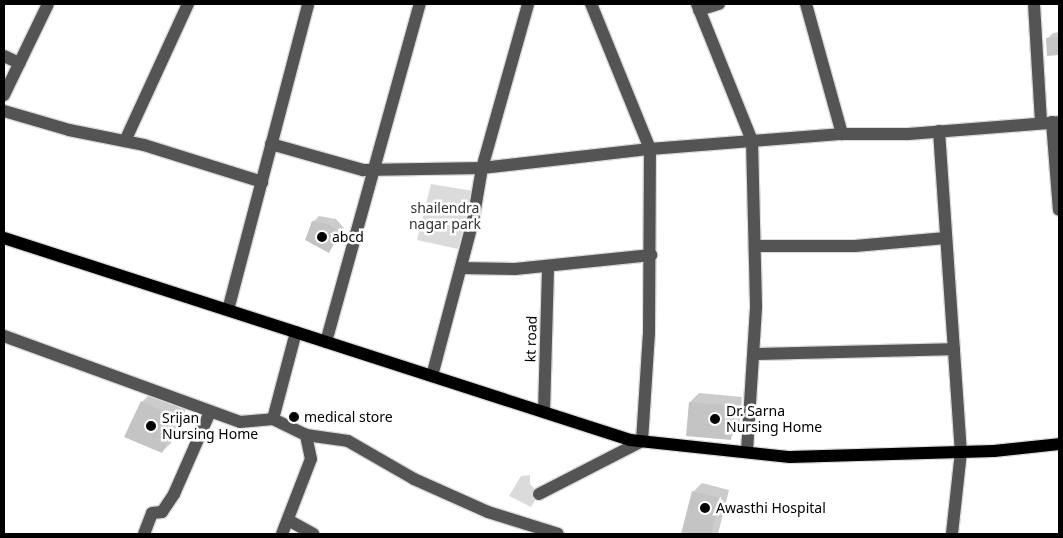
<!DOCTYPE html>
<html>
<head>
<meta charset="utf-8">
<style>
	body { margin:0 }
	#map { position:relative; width:1063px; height:538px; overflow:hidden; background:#fff; font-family:"Noto Sans",sans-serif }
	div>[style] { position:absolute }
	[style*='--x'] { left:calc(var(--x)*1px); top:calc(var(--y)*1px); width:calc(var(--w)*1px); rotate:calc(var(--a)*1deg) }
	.green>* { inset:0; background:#dbdbdb }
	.shadow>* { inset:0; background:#0003 }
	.building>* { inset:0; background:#c4c4c4 }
	.roads { filter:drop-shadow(1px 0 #dbdbdb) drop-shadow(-1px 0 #dbdbdb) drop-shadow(0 1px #dbdbdb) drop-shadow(0 -1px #dbdbdb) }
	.minor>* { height:12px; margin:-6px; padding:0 6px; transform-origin:6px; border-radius:6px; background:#545454 }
	.major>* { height:12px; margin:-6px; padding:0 6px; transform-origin:6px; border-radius:6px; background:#000 }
	.dots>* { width:14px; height:14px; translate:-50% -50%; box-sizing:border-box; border:2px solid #fff; border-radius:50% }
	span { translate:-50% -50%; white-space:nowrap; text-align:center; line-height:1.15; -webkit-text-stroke:5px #fff; paint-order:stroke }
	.park-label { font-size:14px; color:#323232 }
	.poi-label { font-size:14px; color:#000 }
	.left { translate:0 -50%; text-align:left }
	.street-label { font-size:14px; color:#000 }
	.frame { position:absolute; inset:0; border:5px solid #000; pointer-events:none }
</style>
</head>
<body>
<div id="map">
	<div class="green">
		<i style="clip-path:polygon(431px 184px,473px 191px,458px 249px,417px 240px)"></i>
		<i style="clip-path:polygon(530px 475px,530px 484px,539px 494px,531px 507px,509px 496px,521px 476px)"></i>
	</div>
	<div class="shadow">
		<i style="clip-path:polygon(1059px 32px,1059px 54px,1048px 55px,1047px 39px,1053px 33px)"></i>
		<i style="clip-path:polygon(319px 216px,336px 219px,344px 228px,329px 251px,313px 222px)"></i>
		<i style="clip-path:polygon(151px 393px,186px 409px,171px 443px,162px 452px,142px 402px)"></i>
		<i style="clip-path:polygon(699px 393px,742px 397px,739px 429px,730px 438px,690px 402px)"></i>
		<i style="clip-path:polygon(702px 483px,729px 490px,718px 534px,682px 534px,693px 492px)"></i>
	</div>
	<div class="building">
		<i style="clip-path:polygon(1059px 37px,1059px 55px,1047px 56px,1046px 38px)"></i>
		<i style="clip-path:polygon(312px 221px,330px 225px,339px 234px,329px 253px,305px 240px)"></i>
		<i style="clip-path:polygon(141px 401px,178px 418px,162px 453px,124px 437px)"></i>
		<i style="clip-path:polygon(689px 402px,734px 406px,731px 440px,686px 436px)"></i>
		<i style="clip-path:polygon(692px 491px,720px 498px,711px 534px,681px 534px)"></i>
	</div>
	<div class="roads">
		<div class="minor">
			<i style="--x:697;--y:4;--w:148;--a:68.1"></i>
			<i style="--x:752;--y:141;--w:167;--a:88.6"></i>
			<i style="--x:756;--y:308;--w:144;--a:93.6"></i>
			<i style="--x:806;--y:4;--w:135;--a:74.5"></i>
			<i style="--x:1034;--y:4;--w:119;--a:86.6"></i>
			<i style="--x:699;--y:10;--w:21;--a:-17"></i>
			<i style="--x:4;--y:56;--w:17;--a:25"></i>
			<i style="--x:4;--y:95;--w:101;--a:-64.2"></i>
			<i style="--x:4;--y:111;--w:68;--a:16.3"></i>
			<i style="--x:69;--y:130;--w:76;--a:11.3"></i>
			<i style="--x:144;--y:145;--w:124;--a:17.4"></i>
			<i style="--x:1052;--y:122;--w:88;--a:85.5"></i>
			<i style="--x:939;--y:131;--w:322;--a:86.1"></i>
			<i style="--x:961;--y:452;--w:82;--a:96.3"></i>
			<i style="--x:125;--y:141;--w:151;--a:-65.3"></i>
			<i style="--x:271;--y:144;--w:96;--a:15.8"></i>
			<i style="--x:363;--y:170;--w:119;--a:-1"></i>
			<i style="--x:482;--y:168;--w:169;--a:-6.5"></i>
			<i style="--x:650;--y:149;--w:193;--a:-4.5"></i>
			<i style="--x:842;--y:134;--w:66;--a:0"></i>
			<i style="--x:908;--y:134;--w:151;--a:-4.5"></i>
			<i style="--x:755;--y:246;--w:100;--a:0"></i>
			<i style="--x:855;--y:246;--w:91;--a:-5"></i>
			<i style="--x:461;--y:268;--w:54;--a:1.1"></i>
			<i style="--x:515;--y:269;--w:137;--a:-5.9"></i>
			<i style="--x:228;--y:310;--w:316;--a:-75.3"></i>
			<i style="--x:4;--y:336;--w:251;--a:20"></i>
			<i style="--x:240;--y:422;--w:33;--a:-5"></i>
			<i style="--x:326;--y:342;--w:351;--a:-74.5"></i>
			<i style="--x:754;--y:354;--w:200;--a:-1.4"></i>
			<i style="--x:432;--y:376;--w:160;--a:-75.2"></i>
			<i style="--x:473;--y:221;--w:54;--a:-80.4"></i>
			<i style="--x:482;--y:168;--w:170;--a:-74.3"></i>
			<i style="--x:544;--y:412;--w:146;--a:-88.4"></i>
			<i style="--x:306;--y:435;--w:42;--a:8.1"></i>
			<i style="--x:348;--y:441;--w:76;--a:29.9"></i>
			<i style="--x:414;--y:479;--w:81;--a:24"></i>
			<i style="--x:488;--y:512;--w:73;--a:17.4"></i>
			<i style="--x:539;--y:494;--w:116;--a:-27.2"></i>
			<i style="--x:642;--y:441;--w:107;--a:-86.3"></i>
			<i style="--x:649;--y:334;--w:185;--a:-89.7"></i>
			<i style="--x:650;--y:149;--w:157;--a:-112.1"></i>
			<i style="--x:288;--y:520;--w:29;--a:29"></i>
			<i style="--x:144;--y:534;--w:22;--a:-69"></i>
			<i style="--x:152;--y:513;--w:10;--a:-6"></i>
			<i style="--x:162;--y:512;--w:22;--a:-56"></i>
			<i style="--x:174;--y:494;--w:90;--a:-66.3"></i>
			<i style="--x:282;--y:534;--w:80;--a:-68.9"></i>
			<i style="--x:311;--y:459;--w:25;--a:-102"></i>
			<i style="--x:306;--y:435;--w:37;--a:-154"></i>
			<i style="--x:273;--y:419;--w:90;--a:-75.2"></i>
		</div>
		<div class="major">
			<i style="--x:4;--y:238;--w:658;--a:17.88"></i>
			<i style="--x:630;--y:440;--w:161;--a:6.1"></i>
			<i style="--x:790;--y:457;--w:204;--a:-1.7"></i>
			<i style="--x:994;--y:451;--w:65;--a:-6.1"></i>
		</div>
	</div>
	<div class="dots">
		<i style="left:322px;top:237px;background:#000"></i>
		<i style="left:294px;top:417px;background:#000"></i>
		<i style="left:715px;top:419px;background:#000"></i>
		<i style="left:151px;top:426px;background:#000"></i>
		<i style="left:705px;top:508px;background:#000"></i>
	</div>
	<div class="park-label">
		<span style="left:445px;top:216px">shailendra<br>nagar park</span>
	</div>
	<div class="poi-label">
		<span class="left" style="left:332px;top:237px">abcd</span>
		<span class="left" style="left:726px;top:419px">Dr. Sarna<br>Nursing Home</span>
		<span class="left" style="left:304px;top:417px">medical store</span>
		<span class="left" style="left:162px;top:426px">Srijan<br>Nursing Home</span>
		<span class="left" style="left:716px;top:508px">Awasthi Hospital</span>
	</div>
	<div class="street-label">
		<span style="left:531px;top:339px;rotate:-88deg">kt road</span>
	</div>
	<div class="frame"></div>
</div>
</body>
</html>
